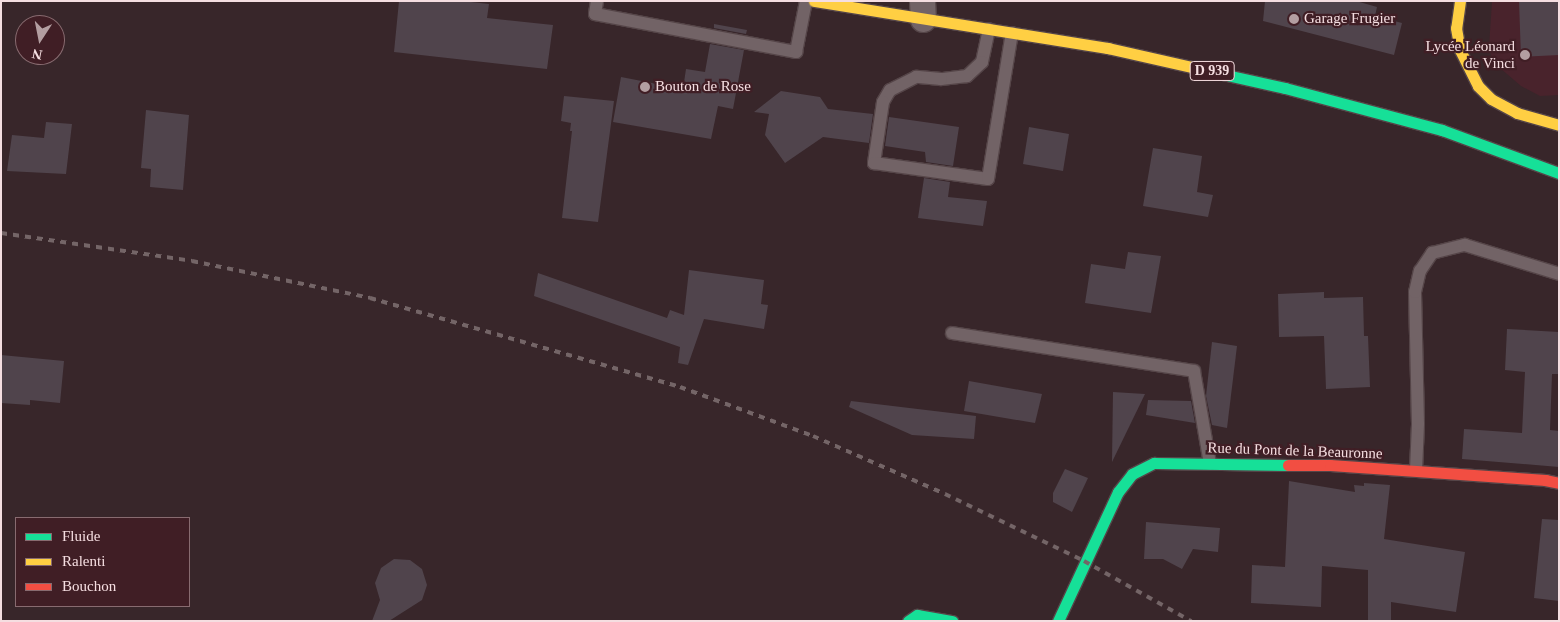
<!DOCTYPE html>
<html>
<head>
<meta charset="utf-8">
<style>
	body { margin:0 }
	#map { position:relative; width:1560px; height:622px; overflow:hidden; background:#38262a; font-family:"Times New Roman",serif }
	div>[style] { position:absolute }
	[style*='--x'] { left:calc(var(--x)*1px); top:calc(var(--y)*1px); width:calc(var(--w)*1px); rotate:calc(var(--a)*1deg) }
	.built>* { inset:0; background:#49232c }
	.building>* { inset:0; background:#50444c }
	.roads { filter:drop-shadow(1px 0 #554548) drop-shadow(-1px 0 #554548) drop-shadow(0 1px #554548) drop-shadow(0 -1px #554548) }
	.lane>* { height:12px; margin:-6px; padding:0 6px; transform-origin:6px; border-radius:6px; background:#726366 }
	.street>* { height:25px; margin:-12.5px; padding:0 12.5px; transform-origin:12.5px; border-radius:12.5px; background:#726366 }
	.fast>* { height:11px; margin:-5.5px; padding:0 5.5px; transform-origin:5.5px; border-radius:5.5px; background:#16e098 }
	.slow>* { height:11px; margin:-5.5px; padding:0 5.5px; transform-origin:5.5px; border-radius:5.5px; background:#ffcf43 }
	.jam>* { height:11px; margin:-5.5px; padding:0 5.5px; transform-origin:5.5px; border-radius:5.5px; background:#f24e42 }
	.rail>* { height:4px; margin-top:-2px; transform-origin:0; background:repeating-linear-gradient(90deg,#746567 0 6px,transparent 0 12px) }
	.dots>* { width:14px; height:14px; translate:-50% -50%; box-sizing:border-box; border:2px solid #401e25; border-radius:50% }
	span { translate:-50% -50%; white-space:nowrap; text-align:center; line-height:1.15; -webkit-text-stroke:4.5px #401e25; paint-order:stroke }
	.shield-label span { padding:1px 4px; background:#401e25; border:1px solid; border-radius:4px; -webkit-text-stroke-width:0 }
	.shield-label { font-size:14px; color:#f5dee1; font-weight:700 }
	.poi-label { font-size:15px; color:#f5dee1 }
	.left { translate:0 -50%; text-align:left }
	.right { translate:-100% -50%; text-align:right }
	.street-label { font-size:15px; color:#f5dee1 }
	.frame { position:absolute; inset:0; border:2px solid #f5dee1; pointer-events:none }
	.legend { position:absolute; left:15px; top:517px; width:175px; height:90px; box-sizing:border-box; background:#401e25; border:1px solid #886b70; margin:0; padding:6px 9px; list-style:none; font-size:15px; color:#f5dee1 }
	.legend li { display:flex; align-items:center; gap:10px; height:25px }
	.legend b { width:25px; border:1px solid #886b70 }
	.north { position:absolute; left:15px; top:15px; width:50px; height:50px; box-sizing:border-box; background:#401e25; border:1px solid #886b70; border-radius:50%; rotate:191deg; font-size:14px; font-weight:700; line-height:20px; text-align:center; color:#f5dee1 }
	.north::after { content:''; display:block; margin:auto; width:18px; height:22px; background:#b39ea1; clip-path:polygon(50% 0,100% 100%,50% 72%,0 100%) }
</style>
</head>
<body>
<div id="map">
	<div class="built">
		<i style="clip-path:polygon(1492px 1px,1559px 1px,1559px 95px,1540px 96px,1521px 86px,1493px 62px,1489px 48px)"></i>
	</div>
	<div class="building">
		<i style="clip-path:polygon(399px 1px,462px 1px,489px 4px,487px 18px,553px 25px,547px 69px,394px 52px)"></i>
		<i style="clip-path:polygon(1265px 1px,1356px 1px,1377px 7px,1375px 16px,1402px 23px,1394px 55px,1263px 21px)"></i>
		<i style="clip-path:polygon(1519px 1px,1559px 1px,1559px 55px,1521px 57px)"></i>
		<i style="clip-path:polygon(714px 24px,747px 30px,746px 34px,714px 28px)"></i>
		<i style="clip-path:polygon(710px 44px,744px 50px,733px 109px,718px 106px,711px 139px,613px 122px,621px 77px,683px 89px,686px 69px,705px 72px)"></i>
		<i style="clip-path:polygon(781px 91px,820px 97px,828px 109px,873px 114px,869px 143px,823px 137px,785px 163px,765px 135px,769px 114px,754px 112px)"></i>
		<i style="clip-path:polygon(564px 96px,614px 101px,598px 222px,562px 218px,572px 131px,570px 131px,571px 123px,561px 121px)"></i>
		<i style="clip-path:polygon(146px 110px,189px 115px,183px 190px,150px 187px,151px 169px,141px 168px)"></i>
		<i style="clip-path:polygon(889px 117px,959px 127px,953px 166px,926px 162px,925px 152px,885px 146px)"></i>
		<i style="clip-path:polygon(46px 122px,72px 124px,66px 174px,7px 171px,12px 135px,44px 138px)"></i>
		<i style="clip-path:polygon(1029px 127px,1069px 134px,1063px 171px,1023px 164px)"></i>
		<i style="clip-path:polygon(1153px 148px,1202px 156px,1197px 192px,1213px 195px,1208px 217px,1143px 206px)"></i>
		<i style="clip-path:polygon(924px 178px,950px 182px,948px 197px,987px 201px,983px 226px,918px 218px)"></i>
		<i style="clip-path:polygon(1128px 252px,1161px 256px,1151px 313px,1085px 303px,1091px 264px,1125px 269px)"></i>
		<i style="clip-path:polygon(689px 270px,764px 280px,761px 304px,768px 305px,764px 329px,704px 319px,688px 365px,678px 363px,680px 347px,534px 296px,538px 273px,667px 318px,670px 310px,684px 315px)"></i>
		<i style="clip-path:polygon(1324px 292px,1324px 298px,1363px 297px,1364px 336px,1368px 336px,1370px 387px,1326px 389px,1324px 336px,1279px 337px,1278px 294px)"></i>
		<i style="clip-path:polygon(1507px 329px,1559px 332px,1559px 374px,1552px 374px,1550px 430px,1559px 431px,1559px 467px,1462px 459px,1464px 429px,1522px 433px,1525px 372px,1505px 370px)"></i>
		<i style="clip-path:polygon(1212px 342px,1237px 346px,1227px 428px,1212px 425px,1206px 396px)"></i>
		<i style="clip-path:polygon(1px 355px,64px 361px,60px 403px,30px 400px,30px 405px,1px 403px)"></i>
		<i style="clip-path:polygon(969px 381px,1042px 394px,1035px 423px,964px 411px)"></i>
		<i style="clip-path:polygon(1113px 392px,1145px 394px,1112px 462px)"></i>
		<i style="clip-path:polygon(1148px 400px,1191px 401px,1195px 423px,1146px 415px)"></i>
		<i style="clip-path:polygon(851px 401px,976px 416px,974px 439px,912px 435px,849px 407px)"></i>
		<i style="clip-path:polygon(1065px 469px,1088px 478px,1072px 512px,1053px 502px,1053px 493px)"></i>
		<i style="clip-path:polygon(1289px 481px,1355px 492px,1354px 485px,1364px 486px,1364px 483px,1390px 485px,1384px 539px,1465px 552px,1456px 612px,1391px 602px,1391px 621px,1368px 621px,1368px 570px,1322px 566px,1321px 607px,1251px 603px,1252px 565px,1285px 567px)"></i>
		<i style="clip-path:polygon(1542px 519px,1559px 520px,1559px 601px,1534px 598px)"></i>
		<i style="clip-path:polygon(1146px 522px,1220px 528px,1218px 552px,1193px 549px,1182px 569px,1163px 559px,1144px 559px)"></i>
		<i style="clip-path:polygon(394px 559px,410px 560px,422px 569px,427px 585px,422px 600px,389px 621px,372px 621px,380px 600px,375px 583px,381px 568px)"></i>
	</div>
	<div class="roads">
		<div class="lane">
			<i style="--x:597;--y:1;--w:13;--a:99"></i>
			<i style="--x:595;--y:14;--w:205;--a:10.7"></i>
			<i style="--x:796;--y:52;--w:52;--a:-78.9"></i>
			<i style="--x:989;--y:29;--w:34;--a:102"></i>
			<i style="--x:982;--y:62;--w:21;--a:137"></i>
			<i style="--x:967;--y:76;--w:26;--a:173"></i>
			<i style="--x:941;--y:79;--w:25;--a:-175"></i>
			<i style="--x:916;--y:77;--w:29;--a:153"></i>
			<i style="--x:890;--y:90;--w:14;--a:120"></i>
			<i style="--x:883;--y:102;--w:62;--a:98.4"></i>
			<i style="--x:874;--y:163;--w:115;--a:8"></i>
			<i style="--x:988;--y:179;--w:148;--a:-80.7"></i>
			<i style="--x:952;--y:333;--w:245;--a:8.9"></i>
			<i style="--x:1194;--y:371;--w:94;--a:80.2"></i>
			<i style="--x:1416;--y:470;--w:46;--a:-87.5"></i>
			<i style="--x:1418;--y:424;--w:132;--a:-91.3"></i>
			<i style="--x:1415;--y:292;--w:22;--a:-77"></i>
			<i style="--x:1420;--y:271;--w:22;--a:-56"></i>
			<i style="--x:1432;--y:253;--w:34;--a:-14"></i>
			<i style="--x:1465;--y:245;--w:98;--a:17.1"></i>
		</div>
		<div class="street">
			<i style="--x:922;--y:1;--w:18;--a:87"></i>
		</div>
		<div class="fast">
			<i style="--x:1222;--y:74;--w:65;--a:12.5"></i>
			<i style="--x:1285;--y:88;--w:163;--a:15"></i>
			<i style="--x:1442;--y:130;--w:125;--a:20.2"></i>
			<i style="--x:908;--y:621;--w:11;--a:-34"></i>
			<i style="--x:917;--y:615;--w:36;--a:10"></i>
			<i style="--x:1058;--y:621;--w:142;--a:-65.1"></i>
			<i style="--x:1118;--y:492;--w:23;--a:-52"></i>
			<i style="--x:1132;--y:474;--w:25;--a:-27"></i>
			<i style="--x:1154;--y:463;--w:134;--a:0.9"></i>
		</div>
		<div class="slow">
			<i style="--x:814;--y:1;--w:298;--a:9.1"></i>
			<i style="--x:1108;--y:48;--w:117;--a:12.8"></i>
			<i style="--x:1460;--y:1;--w:27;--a:98"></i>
			<i style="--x:1456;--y:28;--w:22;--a:80"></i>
			<i style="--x:1460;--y:50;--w:40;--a:63.4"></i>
			<i style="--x:1478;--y:86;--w:18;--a:45"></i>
			<i style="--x:1491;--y:99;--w:30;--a:28"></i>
			<i style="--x:1517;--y:113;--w:44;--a:15.9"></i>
		</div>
		<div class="jam">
			<i style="--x:1288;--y:465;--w:42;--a:0"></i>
			<i style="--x:1330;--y:465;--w:216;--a:4"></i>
			<i style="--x:1545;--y:480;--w:14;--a:12"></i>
		</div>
	</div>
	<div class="rail">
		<i style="--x:1;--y:233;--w:193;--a:8.3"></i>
		<i style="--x:192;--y:261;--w:182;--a:11.7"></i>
		<i style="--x:370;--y:298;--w:323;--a:16"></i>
		<i style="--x:680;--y:387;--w:142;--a:20.2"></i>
		<i style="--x:813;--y:436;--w:144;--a:23.7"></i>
		<i style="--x:945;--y:494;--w:154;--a:25.7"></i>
		<i style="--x:1084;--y:561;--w:123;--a:29.3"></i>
	</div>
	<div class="dots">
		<i style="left:1294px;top:19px;background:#b39ea1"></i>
		<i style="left:1525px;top:55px;background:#b39ea1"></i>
		<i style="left:645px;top:87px;background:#b39ea1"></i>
	</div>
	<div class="shield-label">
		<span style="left:1212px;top:71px">D 939</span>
	</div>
	<div class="poi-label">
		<span class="left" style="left:1304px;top:19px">Garage Frugier</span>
		<span class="right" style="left:1515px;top:55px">Lycée Léonard<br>de Vinci</span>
		<span class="left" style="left:655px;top:87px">Bouton de Rose</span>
	</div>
	<div class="street-label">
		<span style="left:1295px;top:451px;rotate:2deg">Rue du Pont de la Beauronne</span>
	</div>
	<div class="frame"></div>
	<ul class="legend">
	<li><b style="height:6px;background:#16e098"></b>Fluide</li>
	<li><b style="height:6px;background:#ffcf43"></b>Ralenti</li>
	<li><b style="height:6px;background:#f24e42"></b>Bouchon</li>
	</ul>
	<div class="north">N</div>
</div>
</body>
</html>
